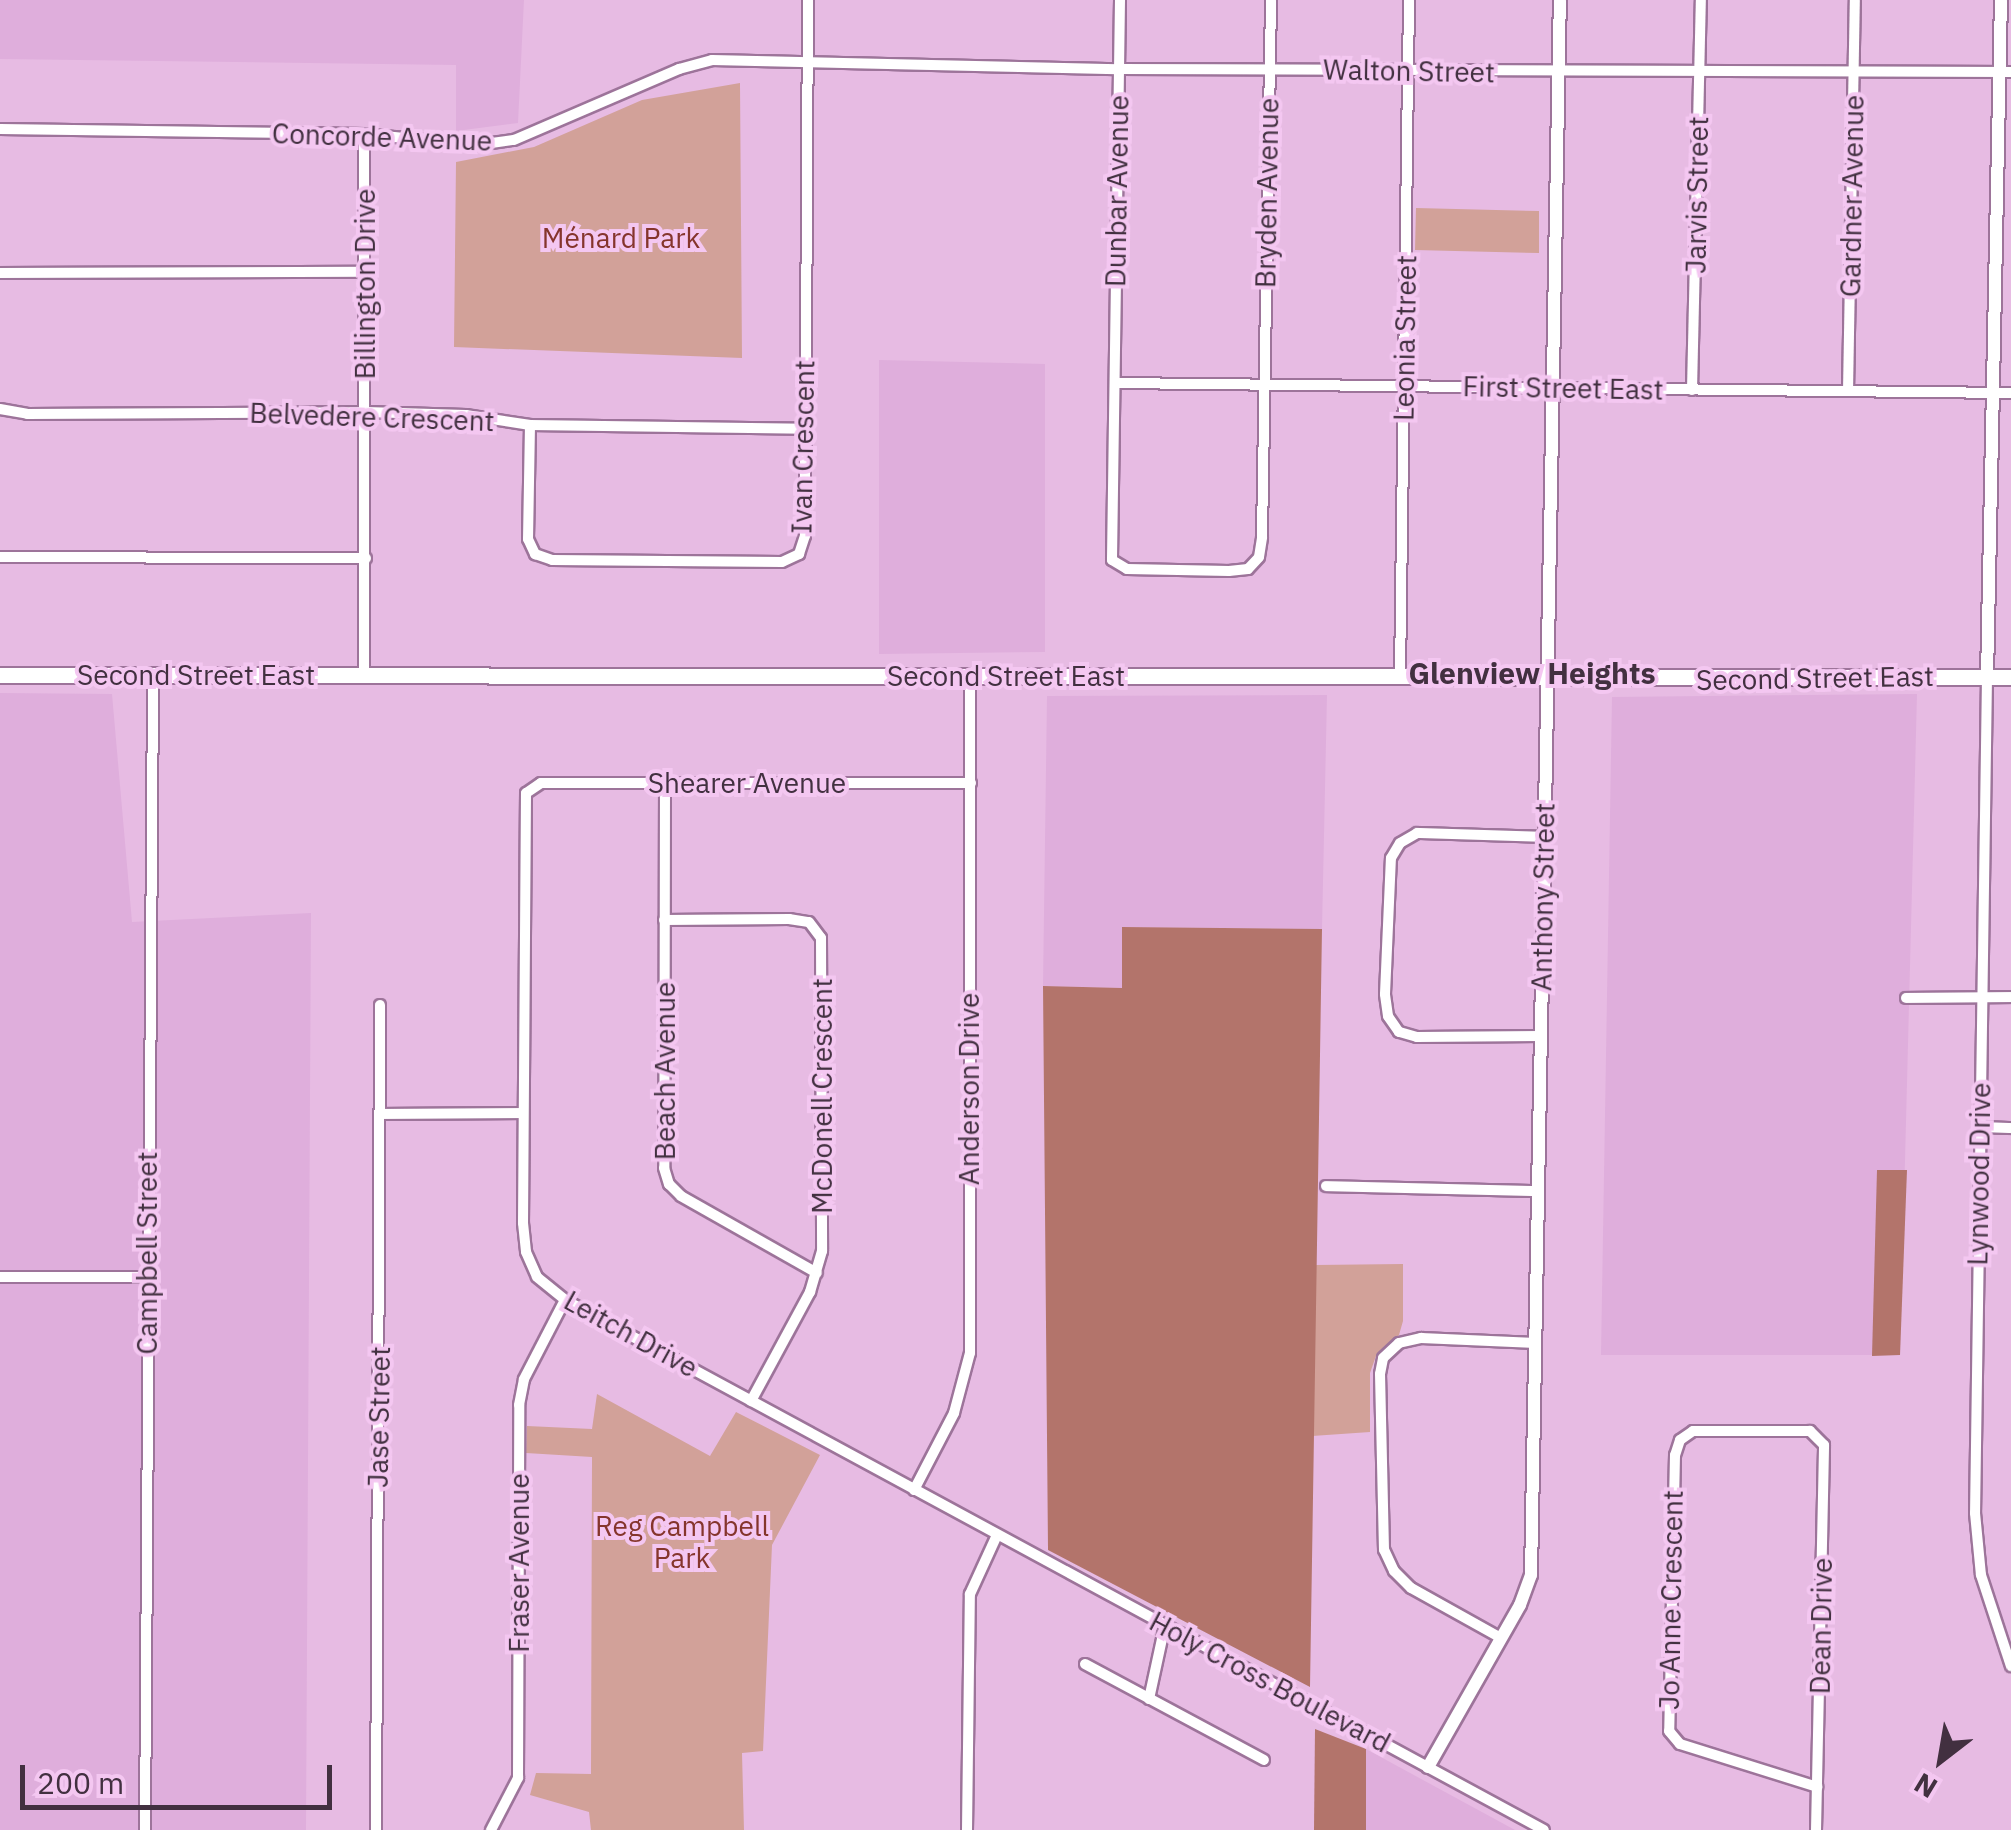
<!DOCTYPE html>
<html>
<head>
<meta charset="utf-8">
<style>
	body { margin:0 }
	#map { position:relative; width:2011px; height:1830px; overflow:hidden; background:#e7bbe3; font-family:"IBM Plex Sans",sans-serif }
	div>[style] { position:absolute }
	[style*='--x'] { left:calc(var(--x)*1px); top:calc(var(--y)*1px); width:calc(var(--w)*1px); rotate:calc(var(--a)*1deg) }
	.built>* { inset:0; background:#dfaedc }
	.green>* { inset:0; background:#d2a199 }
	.forest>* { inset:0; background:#b3746b }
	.roads { filter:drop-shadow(2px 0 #9d749a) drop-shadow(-2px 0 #9d749a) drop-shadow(0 2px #9d749a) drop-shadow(0 -2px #9d749a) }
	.minor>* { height:10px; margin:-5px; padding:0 5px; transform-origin:5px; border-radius:5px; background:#fff }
	.tertiary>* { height:12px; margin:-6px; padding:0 6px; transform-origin:6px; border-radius:6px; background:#fff }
	.secondary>* { height:15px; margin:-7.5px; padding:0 7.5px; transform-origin:7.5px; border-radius:7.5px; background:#fff }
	span { translate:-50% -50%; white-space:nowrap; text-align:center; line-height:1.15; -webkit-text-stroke:8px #f4c7f1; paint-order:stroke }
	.street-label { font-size:28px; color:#423040 }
	.park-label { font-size:28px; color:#85352c }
	.neighbourhood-label { font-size:30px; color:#423040; font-weight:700 }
	.north { position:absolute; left:1891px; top:1710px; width:100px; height:100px; -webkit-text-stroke:8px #f4c7f1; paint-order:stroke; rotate:211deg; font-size:28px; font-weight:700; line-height:40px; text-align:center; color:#423040 }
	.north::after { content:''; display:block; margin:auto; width:35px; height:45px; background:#423040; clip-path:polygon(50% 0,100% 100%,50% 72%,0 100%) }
	.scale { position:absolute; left:20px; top:1765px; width:312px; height:45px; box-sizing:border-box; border:5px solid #423040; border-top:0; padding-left:12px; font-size:30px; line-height:35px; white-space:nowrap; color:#423040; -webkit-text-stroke:8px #f4c7f1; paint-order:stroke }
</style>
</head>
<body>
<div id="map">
	<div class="built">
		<i style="clip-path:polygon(0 0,524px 0,518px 123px,456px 131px,456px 65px,0 59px)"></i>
		<i style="clip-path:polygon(879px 360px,1045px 364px,1045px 652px,879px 654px)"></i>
		<i style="clip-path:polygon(0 693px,112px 694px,132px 922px,311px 913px,306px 1830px,0 1830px)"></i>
		<i style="clip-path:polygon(1917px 694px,1900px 1355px,1601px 1355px,1612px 697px)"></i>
		<i style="clip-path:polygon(1327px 695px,1322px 929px,1123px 927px,1123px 988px,1043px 986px,1047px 696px)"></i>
		<i style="clip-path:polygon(1366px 1749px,1515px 1830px,1366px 1830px)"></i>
	</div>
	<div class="green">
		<i style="clip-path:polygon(740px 83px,742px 358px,454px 347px,456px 162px,534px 147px,642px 100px)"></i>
		<i style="clip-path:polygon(1416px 208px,1539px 211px,1539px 253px,1415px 250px)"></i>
		<i style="clip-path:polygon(1403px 1264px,1403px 1321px,1399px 1335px,1376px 1356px,1370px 1373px,1370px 1432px,1312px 1436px,1315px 1265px)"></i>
		<i style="clip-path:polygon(597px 1394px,710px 1456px,736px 1412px,820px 1455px,772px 1545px,763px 1751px,742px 1753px,744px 1830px,591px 1830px,589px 1812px,530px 1795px,536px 1773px,591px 1774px,592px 1457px,526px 1453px,527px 1426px,592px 1429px)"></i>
	</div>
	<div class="forest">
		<i style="clip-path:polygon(1122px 927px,1322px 929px,1310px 1687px,1048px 1550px,1043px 986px,1122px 988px)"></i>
		<i style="clip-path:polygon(1877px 1170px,1907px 1170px,1900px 1355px,1872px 1356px)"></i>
		<i style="clip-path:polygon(1315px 1729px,1366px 1749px,1366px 1830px,1314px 1830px)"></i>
	</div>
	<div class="roads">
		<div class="minor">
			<i style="--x:1120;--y:0;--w:560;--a:90.82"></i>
			<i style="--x:1112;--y:560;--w:17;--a:31"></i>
			<i style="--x:1127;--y:569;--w:102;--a:1.1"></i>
			<i style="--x:1229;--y:571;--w:19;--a:-6"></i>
			<i style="--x:1248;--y:569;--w:16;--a:-47"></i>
			<i style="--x:1259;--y:557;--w:20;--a:-81"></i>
			<i style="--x:1262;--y:537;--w:537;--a:-89.04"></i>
			<i style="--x:0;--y:129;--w:364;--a:0.8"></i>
			<i style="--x:364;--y:134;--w:114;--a:5.6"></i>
			<i style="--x:477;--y:145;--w:37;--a:-8"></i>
			<i style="--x:514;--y:140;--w:180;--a:-23.3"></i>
			<i style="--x:679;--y:69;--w:34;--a:-15"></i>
			<i style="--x:712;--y:60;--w:406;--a:1.3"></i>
			<i style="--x:1118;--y:69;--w:893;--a:0.19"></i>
			<i style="--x:0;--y:273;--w:365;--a:-0.2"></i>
			<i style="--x:1115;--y:383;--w:896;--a:0.64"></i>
			<i style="--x:1692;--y:390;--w:390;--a:-88.7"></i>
			<i style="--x:1848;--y:391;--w:391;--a:-89"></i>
			<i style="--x:0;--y:409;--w:27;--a:10"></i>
			<i style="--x:27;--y:414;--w:339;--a:-0.3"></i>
			<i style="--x:366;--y:412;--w:100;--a:1.7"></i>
			<i style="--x:466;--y:415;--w:65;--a:8.9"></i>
			<i style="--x:530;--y:425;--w:275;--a:0.8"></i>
			<i style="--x:530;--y:425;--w:114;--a:91"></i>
			<i style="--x:528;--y:539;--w:17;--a:65"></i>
			<i style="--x:535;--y:554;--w:18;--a:19"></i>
			<i style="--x:552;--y:560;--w:230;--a:0.5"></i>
			<i style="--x:782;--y:562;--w:19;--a:-25"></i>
			<i style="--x:799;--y:554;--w:19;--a:-72"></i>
			<i style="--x:805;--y:536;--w:536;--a:-89.68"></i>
			<i style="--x:0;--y:557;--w:366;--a:0.2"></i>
			<i style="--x:364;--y:675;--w:541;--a:-90"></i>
			<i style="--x:1400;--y:677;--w:677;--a:-89.24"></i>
			<i style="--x:1987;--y:677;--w:836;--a:90.82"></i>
			<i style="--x:1975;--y:1513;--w:62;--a:84.5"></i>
			<i style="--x:1981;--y:1575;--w:96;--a:71.8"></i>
			<i style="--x:971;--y:783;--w:430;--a:180"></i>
			<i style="--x:541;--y:783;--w:18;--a:146"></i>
			<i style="--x:526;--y:793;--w:430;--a:90.4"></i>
			<i style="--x:523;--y:1223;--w:29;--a:84"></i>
			<i style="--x:526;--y:1252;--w:27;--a:66"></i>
			<i style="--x:537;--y:1277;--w:36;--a:39"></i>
			<i style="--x:565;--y:1300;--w:1113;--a:28.43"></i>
			<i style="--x:665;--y:784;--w:384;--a:90.1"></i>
			<i style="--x:664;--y:1168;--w:17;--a:73"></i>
			<i style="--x:669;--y:1184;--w:17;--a:45"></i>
			<i style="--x:681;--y:1196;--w:156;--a:29.5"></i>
			<i style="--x:664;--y:920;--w:125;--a:-0.5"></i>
			<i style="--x:789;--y:919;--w:20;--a:9"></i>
			<i style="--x:809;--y:922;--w:20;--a:53"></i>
			<i style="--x:821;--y:938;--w:313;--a:89.8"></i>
			<i style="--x:822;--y:1251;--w:43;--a:106.3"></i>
			<i style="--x:810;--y:1292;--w:124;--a:118.4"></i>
			<i style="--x:1906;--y:998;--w:105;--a:-0.5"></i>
			<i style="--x:1540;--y:1036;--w:123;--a:179.5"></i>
			<i style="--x:1417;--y:1037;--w:19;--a:-164"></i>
			<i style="--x:1399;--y:1032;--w:19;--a:-125"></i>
			<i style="--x:1388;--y:1016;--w:22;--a:-98"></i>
			<i style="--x:1385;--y:994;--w:136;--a:-87.5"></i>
			<i style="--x:1391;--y:858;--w:17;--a:-59"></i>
			<i style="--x:1400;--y:843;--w:20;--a:-30"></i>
			<i style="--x:1417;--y:833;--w:126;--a:1.8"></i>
			<i style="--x:382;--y:1114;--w:140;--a:-0.4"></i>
			<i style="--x:1980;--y:1127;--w:31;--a:2"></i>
			<i style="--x:1326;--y:1186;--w:211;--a:1.4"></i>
			<i style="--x:0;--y:1277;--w:147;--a:0"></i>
			<i style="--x:914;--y:1490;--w:87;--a:-62.5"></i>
			<i style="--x:954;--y:1413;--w:62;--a:-75.1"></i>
			<i style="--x:970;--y:1353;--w:676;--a:-90"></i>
			<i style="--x:1501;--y:1638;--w:103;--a:-150.9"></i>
			<i style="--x:1411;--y:1588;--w:24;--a:-135"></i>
			<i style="--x:1394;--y:1571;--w:23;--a:-115"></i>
			<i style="--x:1384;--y:1550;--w:176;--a:-91.3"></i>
			<i style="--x:1380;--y:1374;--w:16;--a:-79"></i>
			<i style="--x:1383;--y:1358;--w:22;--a:-43"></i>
			<i style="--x:1399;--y:1343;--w:23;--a:-13"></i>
			<i style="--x:1421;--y:1338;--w:115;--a:2.5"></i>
			<i style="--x:1085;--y:1664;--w:203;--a:28.2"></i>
			<i style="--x:1149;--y:1699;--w:76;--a:-77.8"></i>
			<i style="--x:145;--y:1830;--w:1155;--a:-89.6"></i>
			<i style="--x:376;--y:1830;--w:825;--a:-89.72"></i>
			<i style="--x:491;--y:1830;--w:59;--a:-62.6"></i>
			<i style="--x:518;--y:1778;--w:373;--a:-89.8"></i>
			<i style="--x:519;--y:1405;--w:26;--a:-79"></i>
			<i style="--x:524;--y:1379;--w:89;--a:-62.6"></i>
			<i style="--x:967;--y:1830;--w:236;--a:-89.3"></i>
			<i style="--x:970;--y:1594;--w:65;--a:-65.4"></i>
			<i style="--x:1816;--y:1830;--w:385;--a:-88.8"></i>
			<i style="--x:1824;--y:1445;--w:20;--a:-135"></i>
			<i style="--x:1810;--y:1431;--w:117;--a:180"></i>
			<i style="--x:1693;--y:1431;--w:16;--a:145"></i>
			<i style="--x:1680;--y:1440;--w:16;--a:108"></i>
			<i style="--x:1675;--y:1455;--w:276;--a:91.2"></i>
			<i style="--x:1669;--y:1731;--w:17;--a:50"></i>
			<i style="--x:1680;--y:1744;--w:144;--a:17.4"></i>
		</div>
		<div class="tertiary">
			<i style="--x:1987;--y:677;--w:677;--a:-88.82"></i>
			<i style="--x:1428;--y:1767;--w:186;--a:-60.4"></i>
			<i style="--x:1520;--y:1605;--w:32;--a:-70"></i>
			<i style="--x:1531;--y:1575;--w:1575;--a:-88.95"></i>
		</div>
		<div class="secondary">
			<i style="--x:0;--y:675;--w:2011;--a:0.06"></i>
		</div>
	</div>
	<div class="street-label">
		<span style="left:1409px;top:71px;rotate:1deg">Walton Street</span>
		<span style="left:382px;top:137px;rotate:2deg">Concorde Avenue</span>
		<span style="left:1117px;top:191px;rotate:-89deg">Dunbar Avenue</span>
		<span style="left:1267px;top:193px;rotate:-89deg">Bryden Avenue</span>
		<span style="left:1697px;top:195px;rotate:-89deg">Jarvis Street</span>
		<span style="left:1852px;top:196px;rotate:-89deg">Gardner Avenue</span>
		<span style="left:365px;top:284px;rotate:-90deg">Billington Drive</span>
		<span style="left:1405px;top:338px;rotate:-89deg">Leonia Street</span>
		<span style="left:1563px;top:388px;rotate:1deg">First Street East</span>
		<span style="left:372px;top:417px;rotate:2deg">Belvedere Crescent</span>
		<span style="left:803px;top:447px;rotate:-89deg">Ivan Crescent</span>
		<span style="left:196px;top:675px">Second Street East</span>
		<span style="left:1006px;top:676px">Second Street East</span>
		<span style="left:1815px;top:678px;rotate:-1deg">Second Street East</span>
		<span style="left:747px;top:783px">Shearer Avenue</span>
		<span style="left:1543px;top:897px;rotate:-89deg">Anthony Street</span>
		<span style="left:665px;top:1071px;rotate:-90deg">Beach Avenue</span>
		<span style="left:969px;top:1089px;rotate:-90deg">Anderson Drive</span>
		<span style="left:822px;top:1096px;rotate:-90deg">McDonell Crescent</span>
		<span style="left:1979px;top:1174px;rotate:-89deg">Lynwood Drive</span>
		<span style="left:147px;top:1253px;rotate:-90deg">Campbell Street</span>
		<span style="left:631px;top:1334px;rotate:29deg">Leitch Drive</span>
		<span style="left:379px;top:1417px;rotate:-89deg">Jase Street</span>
		<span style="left:519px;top:1563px;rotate:-90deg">Fraser Avenue</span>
		<span style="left:1671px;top:1600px;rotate:-89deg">Jo Anne Crescent</span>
		<span style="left:1821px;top:1626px;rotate:-89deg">Dean Drive</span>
		<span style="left:1270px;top:1682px;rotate:28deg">Holy Cross Boulevard</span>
	</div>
	<div class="park-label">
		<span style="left:621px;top:238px">Ménard Park</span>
		<span style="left:682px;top:1542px">Reg Campbell<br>Park</span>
	</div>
	<div class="neighbourhood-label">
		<span style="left:1532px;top:673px">Glenview Heights</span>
	</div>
	<div class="north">N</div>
	<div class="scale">200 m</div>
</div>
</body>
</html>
